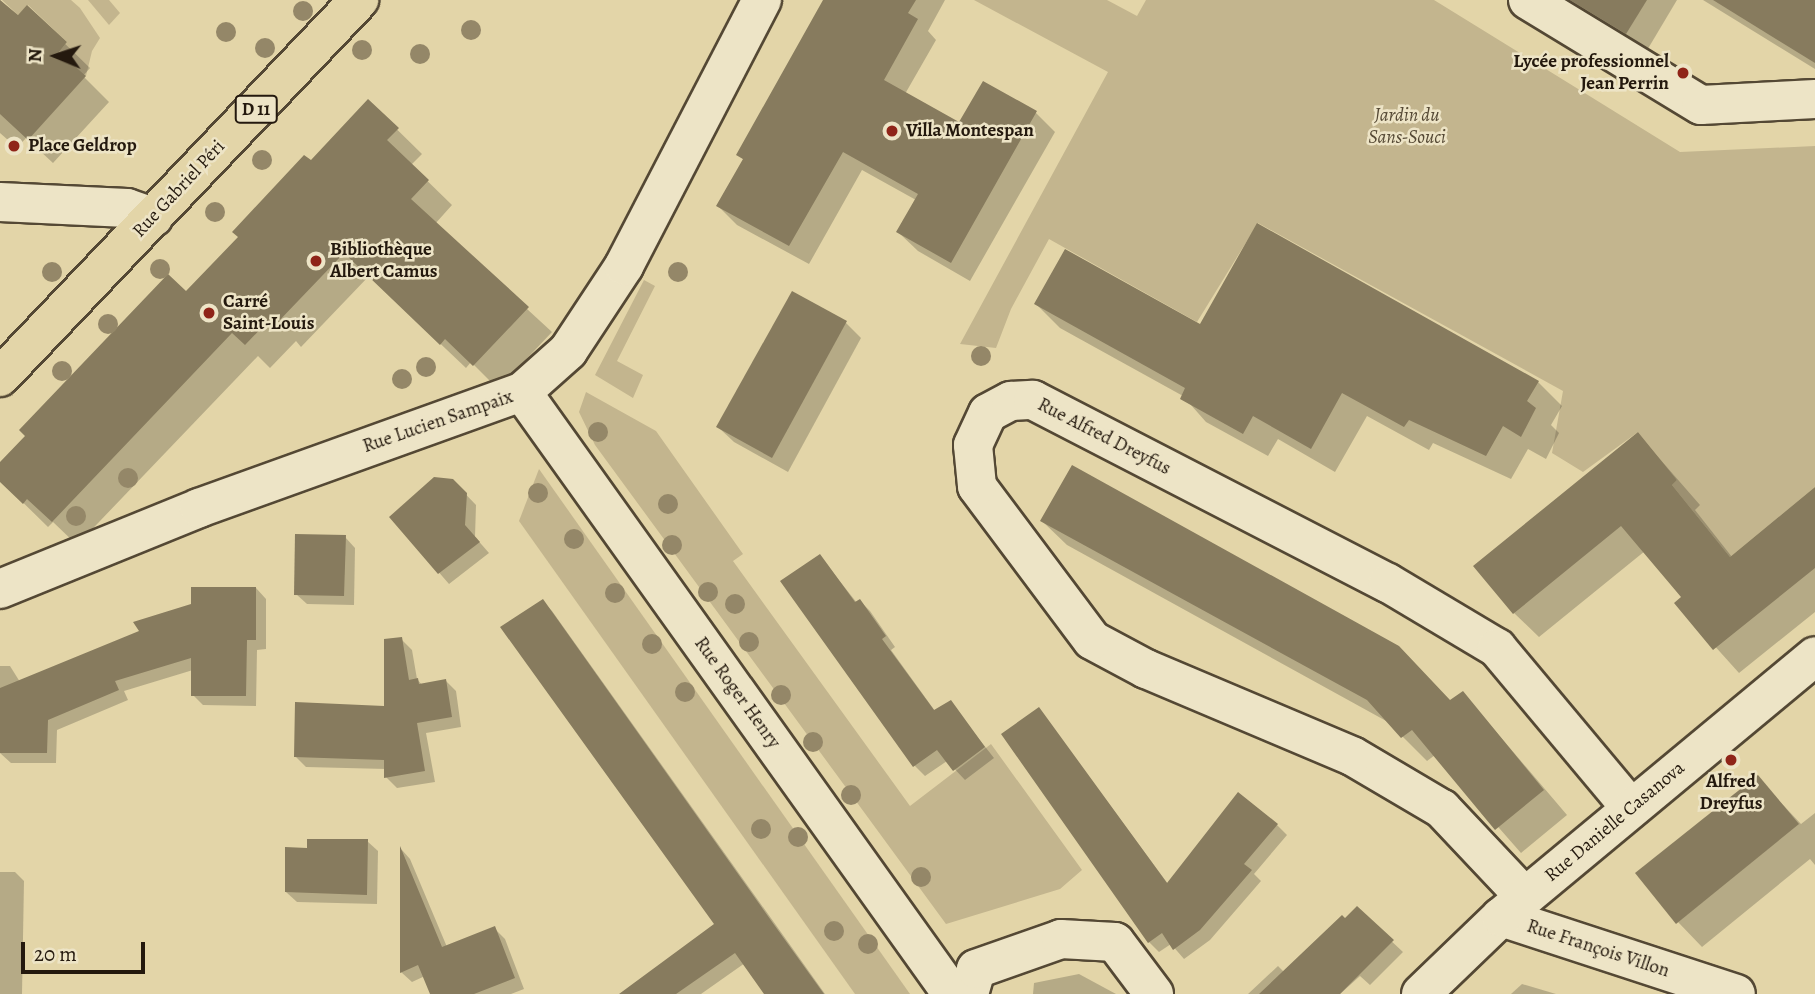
<!DOCTYPE html>
<html>
<head>
<meta charset="utf-8">
<style>
	body { margin:0 }
	#map { position:relative; width:1815px; height:994px; overflow:hidden; background:#e3d5a8; font-family:Alegreya,serif }
	div>[style] { position:absolute }
	[style*='--x'] { left:calc(var(--x)*1px); top:calc(var(--y)*1px); width:calc(var(--w)*1px); rotate:calc(var(--a)*1deg) }
	.green>* { inset:0; background:#c3b58e }
	.shadow>* { inset:0; background:#0003 }
	.building>* { inset:0; background:#877b5e }
	.roads { filter:drop-shadow(2px 0 #544834) drop-shadow(-2px 0 #544834) drop-shadow(0 2px #544834) drop-shadow(0 -2px #544834) }
	.minor>* { height:38px; margin:-19px; padding:0 19px; transform-origin:19px; border-radius:19px; background:#ede4c6 }
	.major>* { height:38px; margin:-19px; padding:0 19px; transform-origin:19px; border-radius:19px; background:#e3d5a8 }
	.trees>* { width:20px; height:20px; margin:-10px; border-radius:50%; background:#948768 }
	.dots>* { width:19px; height:19px; translate:-50% -50%; box-sizing:border-box; border:4px solid #ede4c6; border-radius:50% }
	span { translate:-50% -50%; white-space:nowrap; text-align:center; line-height:1.15; -webkit-text-stroke:5px #ede4c6; paint-order:stroke }
	.shield-label span { padding:2px 5px; background:#ede4c6; border:2px solid; border-radius:5px; -webkit-text-stroke-width:0 }
	.shield-label { font-size:18px; color:#24190e; font-weight:700 }
	.poi-label { font-size:19px; color:#24190e; font-weight:700 }
	.right { translate:-100% -50%; text-align:right }
	.left { translate:0 -50%; text-align:left }
	.park-label { font-size:19px; color:#544834; font-style:italic }
	.street-label { font-size:19px; color:#24190e }
	.north { position:absolute; left:21px; top:21px; width:70px; height:70px; -webkit-text-stroke:5px #ede4c6; paint-order:stroke; rotate:272deg; font-size:19px; font-weight:700; line-height:28px; text-align:center; color:#24190e }
	.north::after { content:''; display:block; margin:auto; width:24px; height:32px; background:#24190e; clip-path:polygon(50% 0,100% 100%,50% 72%,0 100%) }
	.scale { position:absolute; left:21px; top:942px; width:124px; height:32px; box-sizing:border-box; border:4px solid #24190e; border-top:0; padding-left:9px; font-size:21px; line-height:24px; white-space:nowrap; color:#24190e; -webkit-text-stroke:5px #ede4c6; paint-order:stroke }
</style>
</head>
<body>
<div id="map">
	<div class="green">
		<i style="clip-path:polygon(2px 0,71px 0,80px 8px,100px 38px,92px 51px,86px 76px,59px 52px,67px 42px,28px 5px,18px 15px)"></i>
		<i style="clip-path:polygon(88px 0,109px 0,120px 13px,109px 25px)"></i>
		<i style="clip-path:polygon(974px 0,1107px 0,1137px 16px,1146px 0,1434px 0,1680px 152px,1815px 146px,1815px 487px,1730px 557px,1672px 485px,1677px 480px,1638px 432px,1583px 472px,1552px 453px,1563px 391px,1258px 223px,1197px 322px,1049px 239px,1011px 309px,996px 348px,960px 344px,1108px 72px)"></i>
		<i style="clip-path:polygon(644px 280px,655px 286px,617px 361px,643px 375px,633px 398px,595px 375px)"></i>
		<i style="clip-path:polygon(586px 392px,656px 431px,743px 554px,733px 561px,910px 806px,991px 744px,1082px 870px,1060px 889px,946px 924px,595px 445px,579px 412px)"></i>
		<i style="clip-path:polygon(539px 469px,910px 994px,855px 994px,519px 521px)"></i>
	</div>
	<div class="shadow">
		<i style="clip-path:polygon(0 0,18px 17px,27px 7px,90px 68px,83px 76px,109px 102px,53px 163px,26px 138px,17px 148px,0 133px)"></i>
		<i style="clip-path:polygon(825px 0,945px 0,928px 31px,936px 40px,905px 94px,959px 125px,983px 83px,1036px 113px,1055px 132px,970px 281px,918px 251px,898px 232px,916px 200px,862px 170px,809px 264px,737px 225px,718px 206px,744px 160px,738px 155px)"></i>
		<i style="clip-path:polygon(1560px 0,1677px 0,1646px 52px)"></i>
		<i style="clip-path:polygon(1703px 0,1815px 0,1815px 69px)"></i>
		<i style="clip-path:polygon(368px 101px,422px 154px,411px 165px,452px 205px,435px 224px,552px 332px,498px 389px,471px 362px,466px 368px,369px 276px,301px 347px,296px 341px,270px 368px,258px 356px,77px 545px,53px 522px,48px 527px,0 480px,0 465px,186px 294px)"></i>
		<i style="clip-path:polygon(793px 294px,846px 323px,861px 338px,788px 472px,734px 442px,718px 427px)"></i>
		<i style="clip-path:polygon(1036px 304px,1538px 382px,1562px 406px,1551px 425px,1559px 433px,1546px 459px,1528px 449px,1511px 479px,1433px 443px,1429px 450px,1367px 416px,1335px 472px,1278px 439px,1268px 456px,1206px 422px,1183px 396px,1060px 328px)"></i>
		<i style="clip-path:polygon(1638px 434px,1700px 505px,1695px 510px,1732px 557px,1815px 489px,1815px 612px,1739px 673px,1676px 603px,1683px 597px,1645px 551px,1539px 637px,1514px 613px)"></i>
		<i style="clip-path:polygon(453px 481px,476px 505px,475px 537px,489px 553px,449px 584px,391px 517px)"></i>
		<i style="clip-path:polygon(1042px 521px,1451px 701px,1463px 693px,1567px 815px,1521px 853px,1435px 755px,1427px 761px,1388px 722px,1067px 545px)"></i>
		<i style="clip-path:polygon(345px 537px,355px 548px,354px 605px,307px 604px,296px 594px)"></i>
		<i style="clip-path:polygon(820px 556px,857px 603px,860px 601px,870px 611px,895px 647px,891px 650px,935px 711px,950px 702px,994px 758px,965px 780px,947px 761px,925px 776px,915px 766px,783px 582px)"></i>
		<i style="clip-path:polygon(256px 588px,266px 599px,266px 649px,257px 650px,256px 706px,203px 705px,193px 695px,193px 670px,124px 691px,128px 700px,57px 730px,56px 763px,11px 763px,0 753px,0 666px,10px 666px,20px 682px)"></i>
		<i style="clip-path:polygon(542px 601px,552px 611px,825px 994px,766px 994px,745px 963px,701px 994px,657px 994px,717px 925px)"></i>
		<i style="clip-path:polygon(401px 639px,412px 650px,417px 679px,422px 685px,446px 681px,456px 691px,461px 727px,426px 733px,435px 782px,397px 788px,386px 777px,386px 769px,306px 767px,296px 757px,386px 707px)"></i>
		<i style="clip-path:polygon(1039px 709px,1168px 884px,1277px 825px,1287px 835px,1254px 874px,1261px 881px,1210px 940px,1184px 959px,1171px 944px,1159px 952px,1149px 942px)"></i>
		<i style="clip-path:polygon(1758px 778px,1801px 824px,1815px 813px,1815px 865px,1810px 859px,1702px 947px,1678px 922px)"></i>
		<i style="clip-path:polygon(367px 841px,378px 851px,377px 904px,297px 902px,286px 892px,309px 849px)"></i>
		<i style="clip-path:polygon(402px 850px,410px 859px,447px 947px,494px 928px,505px 939px,524px 989px,511px 994px,432px 994px,425px 976px,412px 982px,401px 972px)"></i>
		<i style="clip-path:polygon(0 872px,15px 872px,24px 881px,22px 994px,0 994px)"></i>
		<i style="clip-path:polygon(1357px 909px,1403px 952px,1370px 985px,1360px 976px,1340px 994px,1248px 994px,1278px 966px,1284px 972px)"></i>
		<i style="clip-path:polygon(1079px 974px,1116px 994px,1033px 994px,1034px 983px)"></i>
		<i style="clip-path:polygon(1522px 984px,1556px 994px,1511px 994px)"></i>
	</div>
	<div class="building">
		<i style="clip-path:polygon(0 0,18px 15px,27px 5px,67px 42px,59px 52px,86px 76px,28px 140px,0 114px)"></i>
		<i style="clip-path:polygon(823px 0,916px 0,908px 13px,918px 19px,884px 80px,959px 122px,983px 81px,1037px 111px,951px 263px,896px 232px,918px 194px,843px 152px,789px 246px,716px 206px,743px 159px,736px 155px)"></i>
		<i style="clip-path:polygon(1570px 0,1647px 0,1626px 34px)"></i>
		<i style="clip-path:polygon(1713px 0,1815px 0,1815px 63px)"></i>
		<i style="clip-path:polygon(368px 99px,399px 128px,387px 140px,429px 180px,411px 199px,529px 307px,473px 366px,445px 339px,440px 345px,344px 253px,276px 324px,271px 318px,245px 345px,232px 333px,52px 522px,27px 499px,23px 504px,0 482px,0 462px,25px 436px,19px 430px,168px 274px,186px 291px,238px 237px,232px 232px,304px 155px,311px 160px)"></i>
		<i style="clip-path:polygon(1257px 223px,1539px 381px,1527px 401px,1536px 408px,1521px 437px,1503px 426px,1486px 456px,1409px 420px,1404px 427px,1342px 393px,1311px 449px,1253px 416px,1243px 434px,1180px 399px,1185px 388px,1034px 304px,1065px 249px,1200px 324px)"></i>
		<i style="clip-path:polygon(792px 291px,847px 321px,772px 458px,716px 427px)"></i>
		<i style="clip-path:polygon(1638px 432px,1677px 480px,1672px 485px,1730px 557px,1815px 487px,1815px 568px,1713px 650px,1674px 603px,1681px 597px,1621px 526px,1513px 614px,1473px 566px)"></i>
		<i style="clip-path:polygon(1072px 465px,1399px 646px,1450px 700px,1463px 691px,1544px 790px,1495px 830px,1412px 730px,1401px 738px,1367px 700px,1040px 521px)"></i>
		<i style="clip-path:polygon(434px 477px,453px 479px,467px 493px,465px 525px,480px 542px,438px 574px,389px 517px)"></i>
		<i style="clip-path:polygon(295px 534px,346px 535px,344px 596px,294px 595px)"></i>
		<i style="clip-path:polygon(820px 554px,855px 602px,860px 599px,886px 636px,882px 639px,934px 710px,951px 700px,985px 747px,953px 771px,937px 750px,913px 767px,780px 581px)"></i>
		<i style="clip-path:polygon(191px 587px,256px 587px,256px 640px,247px 640px,246px 696px,191px 696px,191px 658px,115px 681px,119px 690px,48px 720px,47px 753px,0 753px,0 688px,139px 631px,133px 622px,191px 604px)"></i>
		<i style="clip-path:polygon(543px 599px,775px 926px,824px 994px,764px 994px,735px 953px,676px 994px,619px 994px,714px 924px,500px 627px)"></i>
		<i style="clip-path:polygon(402px 637px,409px 680px,418px 678px,419px 684px,446px 679px,452px 717px,417px 723px,425px 771px,384px 778px,384px 760px,294px 757px,295px 702px,384px 706px,384px 639px)"></i>
		<i style="clip-path:polygon(1039px 707px,1167px 883px,1238px 792px,1278px 824px,1244px 864px,1252px 870px,1200px 930px,1173px 950px,1162px 933px,1148px 943px,1001px 734px)"></i>
		<i style="clip-path:polygon(1758px 775px,1799px 824px,1676px 924px,1635px 873px)"></i>
		<i style="clip-path:polygon(307px 839px,368px 839px,367px 895px,285px 892px,285px 847px,307px 848px)"></i>
		<i style="clip-path:polygon(400px 846px,442px 947px,495px 926px,515px 978px,474px 994px,430px 994px,418px 965px,400px 973px)"></i>
		<i style="clip-path:polygon(1357px 906px,1394px 940px,1340px 994px,1259px 994px,1342px 915px,1345px 918px)"></i>
	</div>
	<div class="roads">
		<div class="minor">
			<i style="--x:1528;--y:0;--w:202;--a:31.3"></i>
			<i style="--x:1701;--y:105;--w:114;--a:-3"></i>
			<i style="--x:0;--y:202;--w:127;--a:2.7"></i>
			<i style="--x:127;--y:208;--w:28;--a:19"></i>
			<i style="--x:522;--y:392;--w:740;--a:54.46"></i>
			<i style="--x:0;--y:589;--w:215;--a:-22.1"></i>
			<i style="--x:199;--y:508;--w:343;--a:-19.8"></i>
			<i style="--x:522;--y:392;--w:62;--a:-41.7"></i>
			<i style="--x:568;--y:351;--w:102;--a:-56.6"></i>
			<i style="--x:624;--y:266;--w:300;--a:-62.6"></i>
			<i style="--x:1525;--y:897;--w:121;--a:-133.3"></i>
			<i style="--x:1442;--y:809;--w:104;--a:-149.5"></i>
			<i style="--x:1352;--y:756;--w:224;--a:-157.1"></i>
			<i style="--x:1146;--y:669;--w:61;--a:-151.8"></i>
			<i style="--x:1092;--y:640;--w:192;--a:-126.8"></i>
			<i style="--x:977;--y:486;--w:41;--a:-95.6"></i>
			<i style="--x:973;--y:445;--w:35;--a:-65"></i>
			<i style="--x:988;--y:413;--w:26;--a:-28"></i>
			<i style="--x:1011;--y:401;--w:22;--a:-3"></i>
			<i style="--x:1033;--y:400;--w:399;--a:27.3"></i>
			<i style="--x:1388;--y:583;--w:127;--a:30.8"></i>
			<i style="--x:1497;--y:648;--w:209;--a:50.1"></i>
			<i style="--x:1501;--y:917;--w:247;--a:18.1"></i>
			<i style="--x:969;--y:994;--w:26;--a:-74"></i>
			<i style="--x:976;--y:969;--w:90;--a:-19.4"></i>
			<i style="--x:1061;--y:939;--w:54;--a:3.2"></i>
			<i style="--x:1115;--y:942;--w:65;--a:53.1"></i>
			<i style="--x:1421;--y:994;--w:111;--a:-43.9"></i>
			<i style="--x:1501;--y:917;--w:408;--a:-39.7"></i>
		</div>
		<div class="major">
			<i style="--x:0;--y:377;--w:521;--a:-46.4"></i>
		</div>
	</div>
	<div class="trees">
		<i style="left:303px;top:11px"></i>
		<i style="left:471px;top:30px"></i>
		<i style="left:226px;top:32px"></i>
		<i style="left:265px;top:48px"></i>
		<i style="left:362px;top:50px"></i>
		<i style="left:420px;top:54px"></i>
		<i style="left:262px;top:160px"></i>
		<i style="left:215px;top:212px"></i>
		<i style="left:160px;top:269px"></i>
		<i style="left:52px;top:272px"></i>
		<i style="left:678px;top:272px"></i>
		<i style="left:108px;top:324px"></i>
		<i style="left:981px;top:356px"></i>
		<i style="left:426px;top:367px"></i>
		<i style="left:62px;top:371px"></i>
		<i style="left:402px;top:379px"></i>
		<i style="left:598px;top:432px"></i>
		<i style="left:128px;top:478px"></i>
		<i style="left:538px;top:493px"></i>
		<i style="left:668px;top:504px"></i>
		<i style="left:76px;top:516px"></i>
		<i style="left:574px;top:539px"></i>
		<i style="left:672px;top:545px"></i>
		<i style="left:708px;top:592px"></i>
		<i style="left:615px;top:593px"></i>
		<i style="left:735px;top:604px"></i>
		<i style="left:749px;top:642px"></i>
		<i style="left:652px;top:644px"></i>
		<i style="left:685px;top:692px"></i>
		<i style="left:781px;top:695px"></i>
		<i style="left:813px;top:742px"></i>
		<i style="left:851px;top:795px"></i>
		<i style="left:761px;top:829px"></i>
		<i style="left:798px;top:837px"></i>
		<i style="left:921px;top:877px"></i>
		<i style="left:834px;top:931px"></i>
		<i style="left:868px;top:944px"></i>
	</div>
	<div class="dots">
		<i style="left:1683px;top:73px;background:#8f2418"></i>
		<i style="left:892px;top:131px;background:#8f2418"></i>
		<i style="left:14px;top:146px;background:#8f2418"></i>
		<i style="left:316px;top:261px;background:#8f2418"></i>
		<i style="left:209px;top:313px;background:#8f2418"></i>
		<i style="left:1731px;top:760px;background:#8f2418"></i>
	</div>
	<div class="shield-label">
		<span style="left:256px;top:109px">D 11</span>
	</div>
	<div class="poi-label">
		<span class="right" style="left:1669px;top:73px">Lycée professionnel<br>Jean Perrin</span>
		<span class="left" style="left:906px;top:131px">Villa Montespan</span>
		<span class="left" style="left:28px;top:146px">Place Geldrop</span>
		<span class="left" style="left:330px;top:261px">Bibliothèque<br>Albert Camus</span>
		<span class="left" style="left:223px;top:313px">Carré<br>Saint-Louis</span>
		<span style="left:1731px;top:793px">Alfred<br>Dreyfus</span>
	</div>
	<div class="park-label">
		<span style="left:1407px;top:127px">Jardin du<br>Sans-Souci</span>
	</div>
	<div class="street-label">
		<span style="left:179px;top:189px;rotate:-47deg">Rue Gabriel Péri</span>
		<span style="left:438px;top:422px;rotate:-19deg">Rue Lucien Sampaix</span>
		<span style="left:1104px;top:437px;rotate:27deg">Rue Alfred Dreyfus</span>
		<span style="left:737px;top:693px;rotate:54deg">Rue Roger Henry</span>
		<span style="left:1615px;top:822px;rotate:-40deg">Rue Danielle Casanova</span>
		<span style="left:1598px;top:949px;rotate:18deg">Rue François Villon</span>
	</div>
	<div class="north">N</div>
	<div class="scale">20 m</div>
</div>
</body>
</html>
